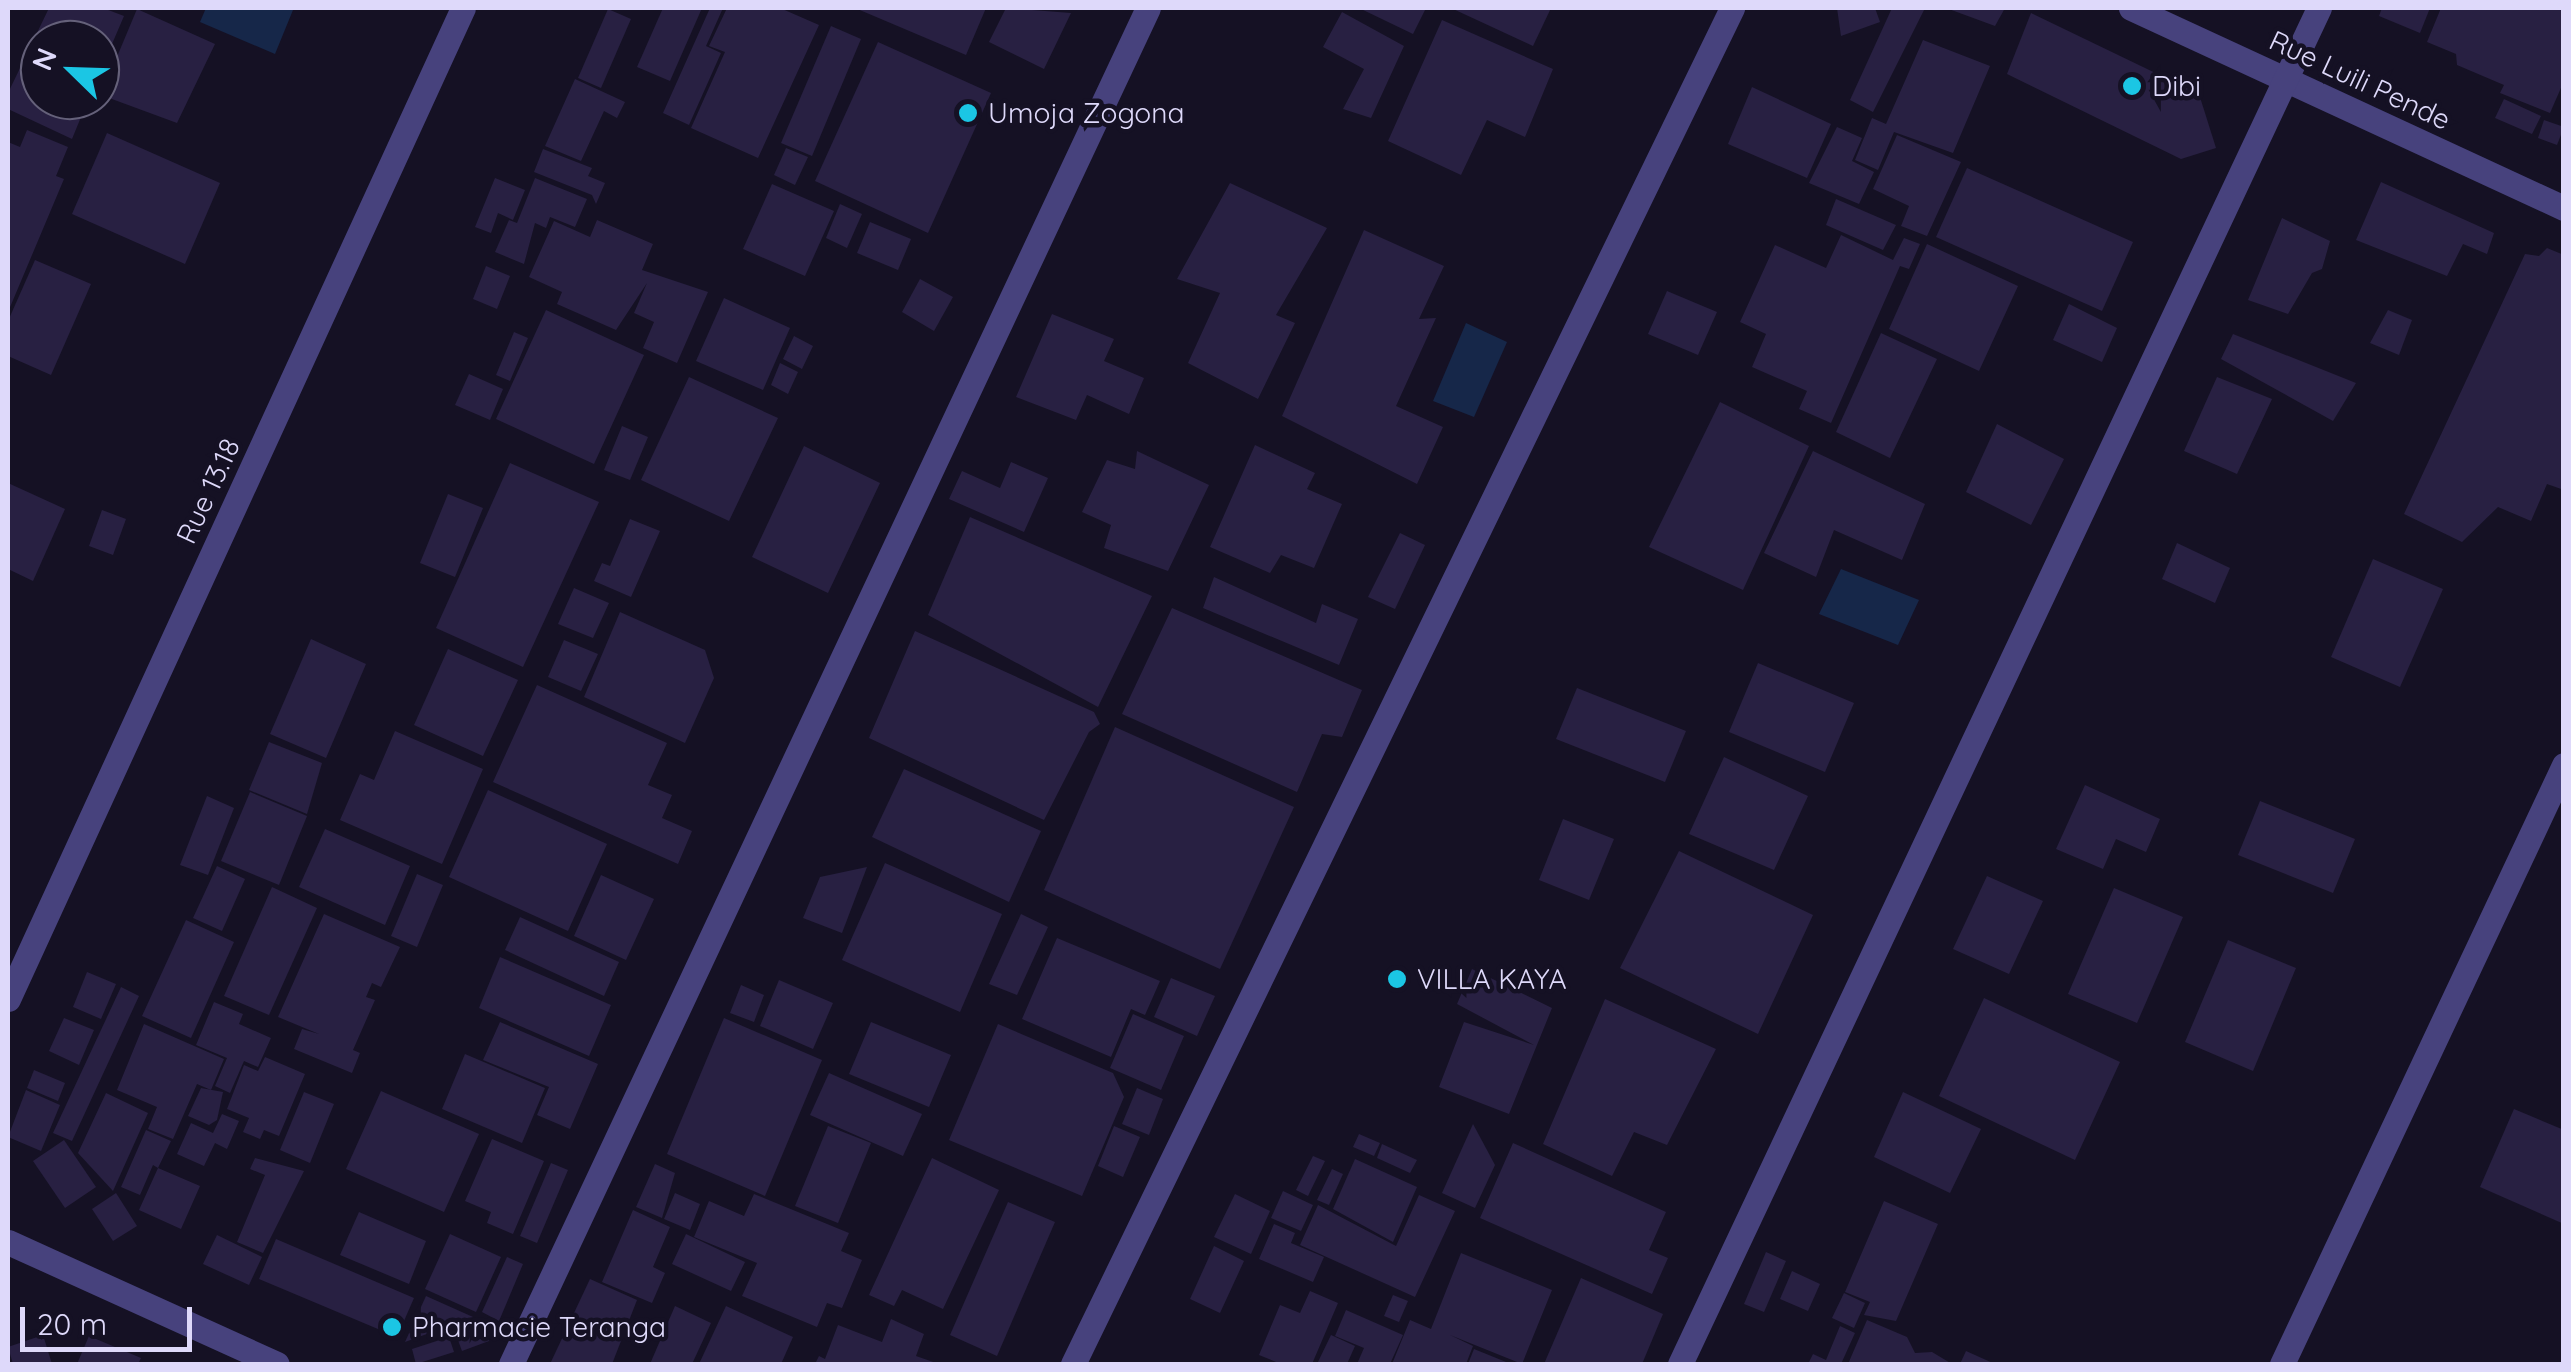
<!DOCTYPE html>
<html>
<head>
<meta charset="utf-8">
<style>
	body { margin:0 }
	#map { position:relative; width:2571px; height:1372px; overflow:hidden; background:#151124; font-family:Quicksand,sans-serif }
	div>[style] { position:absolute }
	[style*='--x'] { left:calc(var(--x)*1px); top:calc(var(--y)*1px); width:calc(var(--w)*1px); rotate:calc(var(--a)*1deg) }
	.water>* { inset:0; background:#162749 }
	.building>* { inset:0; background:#282042 }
	.minor>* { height:25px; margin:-12.5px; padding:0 12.5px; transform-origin:12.5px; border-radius:12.5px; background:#47427d }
	.dots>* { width:28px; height:28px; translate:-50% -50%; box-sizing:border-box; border:5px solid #151124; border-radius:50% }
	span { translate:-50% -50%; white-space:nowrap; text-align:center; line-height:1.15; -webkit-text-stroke:9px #151124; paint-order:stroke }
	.street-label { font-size:28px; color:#ded9fa }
	.poi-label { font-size:28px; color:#ded9fa }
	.left { translate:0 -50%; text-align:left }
	.frame { position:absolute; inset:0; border:10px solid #ded9fa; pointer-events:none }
	.north { position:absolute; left:20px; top:20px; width:100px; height:100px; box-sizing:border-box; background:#151124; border:2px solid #65617a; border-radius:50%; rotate:293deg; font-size:28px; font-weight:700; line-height:40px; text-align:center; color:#ded9fa }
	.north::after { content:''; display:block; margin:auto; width:35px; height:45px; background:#1bc6e4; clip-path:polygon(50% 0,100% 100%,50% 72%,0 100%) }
	.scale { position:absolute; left:20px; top:1307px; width:172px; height:45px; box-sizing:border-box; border:5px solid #ded9fa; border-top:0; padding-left:12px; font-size:30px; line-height:35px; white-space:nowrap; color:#ded9fa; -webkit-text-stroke:8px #151124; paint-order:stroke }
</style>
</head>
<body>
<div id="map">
	<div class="water">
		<i style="clip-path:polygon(206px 8px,287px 8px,293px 10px,275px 54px,200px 22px)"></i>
		<i style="clip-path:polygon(1466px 323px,1507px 342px,1474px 417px,1433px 401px)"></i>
		<i style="clip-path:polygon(1841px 569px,1919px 600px,1898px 645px,1819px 614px)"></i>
	</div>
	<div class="building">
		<i style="clip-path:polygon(49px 8px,103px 8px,124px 16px,100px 72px,100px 40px,40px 40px,40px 100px,88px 100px,72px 139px,8px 109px,8px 93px)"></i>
		<i style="clip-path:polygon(663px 8px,702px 8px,670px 81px,637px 67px)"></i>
		<i style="clip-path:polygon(710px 8px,723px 8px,706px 46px,721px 53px,689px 125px,663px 113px)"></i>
		<i style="clip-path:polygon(727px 8px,780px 8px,819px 25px,758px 158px,691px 128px,725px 52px,709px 46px)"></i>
		<i style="clip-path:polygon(855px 8px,986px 8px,966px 55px)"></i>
		<i style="clip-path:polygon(1006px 8px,1071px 13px,1044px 69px,989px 42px)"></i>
		<i style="clip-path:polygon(1359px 8px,1426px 8px,1413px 34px)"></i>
		<i style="clip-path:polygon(1451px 8px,1551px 8px,1533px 46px)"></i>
		<i style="clip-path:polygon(1837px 8px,1875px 8px,1880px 22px,1841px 36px)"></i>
		<i style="clip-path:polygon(1892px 8px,1925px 8px,1873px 112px,1850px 100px)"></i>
		<i style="clip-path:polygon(1946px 8px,2005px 8px,1995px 26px)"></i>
		<i style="clip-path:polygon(2382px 8px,2430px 8px,2420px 33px,2379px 16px)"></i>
		<i style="clip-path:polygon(2441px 8px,2564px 8px,2564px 81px,2550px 113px,2500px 93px,2504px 85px,2457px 65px,2456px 54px,2427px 42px)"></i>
		<i style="clip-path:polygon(137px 9px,215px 44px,177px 123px,101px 95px)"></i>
		<i style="clip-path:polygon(608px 9px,631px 19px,601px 88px,578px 78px)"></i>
		<i style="clip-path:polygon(1342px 12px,1404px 46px,1371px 118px,1343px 109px,1364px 69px,1323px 47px)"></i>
		<i style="clip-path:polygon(2031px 13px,2199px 94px,2216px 148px,2181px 159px,2007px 74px)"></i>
		<i style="clip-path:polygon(1442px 20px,1553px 69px,1525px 137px,1487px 120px,1461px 175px,1388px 141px)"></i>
		<i style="clip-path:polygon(831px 26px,861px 39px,812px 156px,781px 143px)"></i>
		<i style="clip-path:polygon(1923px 40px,1990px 66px,1953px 153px,1894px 132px,1878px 170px,1855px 160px,1872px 118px,1886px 124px)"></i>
		<i style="clip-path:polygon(878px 42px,991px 93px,928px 233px,815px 181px)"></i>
		<i style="clip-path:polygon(575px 79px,625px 102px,617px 118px,604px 111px,581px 161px,545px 146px)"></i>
		<i style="clip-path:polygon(1752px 87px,1831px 124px,1807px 178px,1728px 144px)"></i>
		<i style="clip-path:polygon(2504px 99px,2541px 116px,2532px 134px,2495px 118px)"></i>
		<i style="clip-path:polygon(2544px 120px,2564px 127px,2557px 145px,2538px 138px)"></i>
		<i style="clip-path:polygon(1837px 127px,1862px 138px,1852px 161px,1874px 172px,1859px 204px,1809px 183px)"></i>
		<i style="clip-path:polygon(27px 130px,68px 147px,56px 176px,64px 179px,8px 312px,8px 142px,20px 147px)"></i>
		<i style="clip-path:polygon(107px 133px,220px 183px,185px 264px,72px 214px)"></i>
		<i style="clip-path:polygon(1897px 135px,1961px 162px,1927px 236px,1901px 226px,1909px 206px,1873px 189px)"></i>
		<i style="clip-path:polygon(786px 148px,808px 157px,795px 185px,774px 175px)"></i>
		<i style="clip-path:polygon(543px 149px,592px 168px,588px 176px,605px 183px,596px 204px,592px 195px,534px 172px)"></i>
		<i style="clip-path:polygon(1967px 168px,2133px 242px,2102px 311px,1936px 237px)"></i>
		<i style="clip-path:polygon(495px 178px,525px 190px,513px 220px,498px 213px,491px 233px,475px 227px)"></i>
		<i style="clip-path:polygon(535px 178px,587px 199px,575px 227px,550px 217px,546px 228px,535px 223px,524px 264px,495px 252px,509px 220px,517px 223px)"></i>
		<i style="clip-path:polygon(2381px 182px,2494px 233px,2487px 254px,2463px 244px,2447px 276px,2356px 240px)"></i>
		<i style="clip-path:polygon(1230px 183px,1327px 228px,1276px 315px,1295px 323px,1258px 399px,1188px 363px,1220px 293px,1177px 279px)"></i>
		<i style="clip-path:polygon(772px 184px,834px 211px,805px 276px,743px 249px)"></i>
		<i style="clip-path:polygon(1836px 199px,1896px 225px,1883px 250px,1826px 225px)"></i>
		<i style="clip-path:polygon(840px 204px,862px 214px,847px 248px,826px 238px)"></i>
		<i style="clip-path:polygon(2282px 218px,2330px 241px,2322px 269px,2312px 273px,2288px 314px,2248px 300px)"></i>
		<i style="clip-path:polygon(597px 220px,653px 244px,642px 270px,708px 292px,677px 363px,643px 348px,654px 322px,634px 313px,647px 283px,616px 330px,557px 304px,562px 292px,529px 277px,554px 221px,590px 237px)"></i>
		<i style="clip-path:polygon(870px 222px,911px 239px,898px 270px,857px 253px)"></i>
		<i style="clip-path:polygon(1364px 230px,1444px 266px,1419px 319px,1436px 318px,1396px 406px,1443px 427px,1417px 484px,1282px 416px)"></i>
		<i style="clip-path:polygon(1841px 235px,1893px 260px,1904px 238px,1920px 244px,1909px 269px,1900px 266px,1831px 423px,1799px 409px,1807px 391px,1752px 367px,1766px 334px,1740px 322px,1775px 245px,1826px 268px)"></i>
		<i style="clip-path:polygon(1927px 244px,2018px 286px,1979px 371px,1889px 329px)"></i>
		<i style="clip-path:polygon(2547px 248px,2564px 255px,2564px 490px,2547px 484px,2531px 521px,2498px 507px,2462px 542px,2404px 514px,2525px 254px,2539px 256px)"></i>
		<i style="clip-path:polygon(35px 260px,91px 284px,51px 375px,8px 356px,8px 321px)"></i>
		<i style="clip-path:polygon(486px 266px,510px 276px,497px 309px,473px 299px)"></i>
		<i style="clip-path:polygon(920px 279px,953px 297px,934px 331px,902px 312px)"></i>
		<i style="clip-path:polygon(1667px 291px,1717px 312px,1698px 355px,1648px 334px)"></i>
		<i style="clip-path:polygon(724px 298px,790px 328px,763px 390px,696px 361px)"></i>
		<i style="clip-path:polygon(2069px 304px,2117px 328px,2102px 362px,2053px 340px)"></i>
		<i style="clip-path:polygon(546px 310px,644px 355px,594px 464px,496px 419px)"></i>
		<i style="clip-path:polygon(2388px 310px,2412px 320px,2399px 355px,2370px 343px)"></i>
		<i style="clip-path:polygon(1052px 314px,1114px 339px,1104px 361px,1144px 378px,1129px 414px,1087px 395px,1076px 420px,1016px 397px)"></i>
		<i style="clip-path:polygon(514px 332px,528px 338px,510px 381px,496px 375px)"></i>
		<i style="clip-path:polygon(1881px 333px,1937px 359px,1890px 458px,1836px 432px)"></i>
		<i style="clip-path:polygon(2233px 334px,2356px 383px,2333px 421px,2221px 359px)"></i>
		<i style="clip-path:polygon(794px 336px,813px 346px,802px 369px,783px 359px)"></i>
		<i style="clip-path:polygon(780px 363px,798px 372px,788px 394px,771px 385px)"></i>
		<i style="clip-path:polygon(469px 374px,503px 389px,490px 420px,455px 405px)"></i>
		<i style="clip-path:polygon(689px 377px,778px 418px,729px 521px,641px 480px)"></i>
		<i style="clip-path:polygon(2217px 377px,2272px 399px,2237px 474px,2184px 451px)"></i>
		<i style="clip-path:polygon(1720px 402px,1809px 446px,1743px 590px,1649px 547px)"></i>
		<i style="clip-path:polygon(1997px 424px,2064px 459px,2031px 525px,1966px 492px)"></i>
		<i style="clip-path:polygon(622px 426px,648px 437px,630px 480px,604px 470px)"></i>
		<i style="clip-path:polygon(1255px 445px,1315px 473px,1307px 489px,1342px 504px,1314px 568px,1281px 555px,1270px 573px,1210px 547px)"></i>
		<i style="clip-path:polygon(804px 446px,880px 483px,828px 593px,752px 557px)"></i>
		<i style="clip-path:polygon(1137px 451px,1209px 485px,1168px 571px,1104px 548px,1111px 525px,1082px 512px,1107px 460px,1135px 469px)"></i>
		<i style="clip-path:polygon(1813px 451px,1925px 504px,1902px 560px,1834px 530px,1816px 577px,1764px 553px)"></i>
		<i style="clip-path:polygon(1011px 462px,1048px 478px,1024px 532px,949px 499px,962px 471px,1000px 488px)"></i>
		<i style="clip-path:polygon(510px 463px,599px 502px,523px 667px,436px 628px)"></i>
		<i style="clip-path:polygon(8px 483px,65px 509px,33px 581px,8px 569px)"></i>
		<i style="clip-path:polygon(448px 494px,483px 508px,455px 577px,420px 563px)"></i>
		<i style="clip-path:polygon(102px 510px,126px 519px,113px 555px,89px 546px)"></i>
		<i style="clip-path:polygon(970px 517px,1152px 596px,1098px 707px,928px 615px)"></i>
		<i style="clip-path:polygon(630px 519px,660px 531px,631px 597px,594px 581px,602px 563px,610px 566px)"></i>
		<i style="clip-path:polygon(1400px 533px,1425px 545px,1395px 609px,1368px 597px)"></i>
		<i style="clip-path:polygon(2177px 543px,2230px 568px,2215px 603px,2162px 579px)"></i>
		<i style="clip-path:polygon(2373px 559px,2443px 589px,2400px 687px,2331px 657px)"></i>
		<i style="clip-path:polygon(1214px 577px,1316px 623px,1322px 604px,1358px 619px,1339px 665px,1203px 608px)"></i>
		<i style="clip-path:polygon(574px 588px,609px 603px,593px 638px,558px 624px)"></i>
		<i style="clip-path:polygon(1172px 608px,1362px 690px,1342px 737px,1322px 734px,1297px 792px,1122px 714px)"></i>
		<i style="clip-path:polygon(620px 612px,705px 650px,714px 678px,685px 743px,584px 697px)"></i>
		<i style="clip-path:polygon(915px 631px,1094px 712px,1100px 724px,1089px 732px,1044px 820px,869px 738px)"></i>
		<i style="clip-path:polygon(311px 639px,366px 664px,326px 758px,270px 734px)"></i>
		<i style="clip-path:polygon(564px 640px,598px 654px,581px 691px,548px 677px)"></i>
		<i style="clip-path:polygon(448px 649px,518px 680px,483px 756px,414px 725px)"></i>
		<i style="clip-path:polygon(1758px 663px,1854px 703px,1825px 772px,1729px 732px)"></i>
		<i style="clip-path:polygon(537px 685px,667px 743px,648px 785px,672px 795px,662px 818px,692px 831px,678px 864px,493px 782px)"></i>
		<i style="clip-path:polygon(1577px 688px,1686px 731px,1665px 782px,1556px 739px)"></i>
		<i style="clip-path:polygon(1115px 727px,1294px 807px,1220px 969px,1044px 890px)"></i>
		<i style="clip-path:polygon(395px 731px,483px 769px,442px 864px,340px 820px,360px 774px,374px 780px)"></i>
		<i style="clip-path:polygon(269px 742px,322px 763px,307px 814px,249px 790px)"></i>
		<i style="clip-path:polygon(1724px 757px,1808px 796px,1774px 870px,1689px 834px)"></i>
		<i style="clip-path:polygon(904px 769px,1041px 831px,1009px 902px,872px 837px)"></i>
		<i style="clip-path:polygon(2085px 785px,2160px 819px,2146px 852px,2116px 839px,2103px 869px,2056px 849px)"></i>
		<i style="clip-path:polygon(488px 790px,607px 844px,568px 931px,449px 877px)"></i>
		<i style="clip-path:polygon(250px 792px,307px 816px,279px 885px,221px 861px)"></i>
		<i style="clip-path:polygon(207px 796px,234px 808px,208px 875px,180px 865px)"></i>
		<i style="clip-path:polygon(2260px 801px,2355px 839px,2333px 893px,2238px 855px)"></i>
		<i style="clip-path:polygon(1563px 819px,1614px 839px,1589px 900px,1539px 880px)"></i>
		<i style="clip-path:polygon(325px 829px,410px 866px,385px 925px,299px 887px)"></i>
		<i style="clip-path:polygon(1679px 851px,1813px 915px,1758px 1034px,1620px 968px)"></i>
		<i style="clip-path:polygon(885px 863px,1002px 914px,960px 1012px,842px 960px)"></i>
		<i style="clip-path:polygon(217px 866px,245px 879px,222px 931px,193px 918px)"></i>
		<i style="clip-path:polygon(867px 867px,842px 933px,803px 918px,820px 877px)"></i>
		<i style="clip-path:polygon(417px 874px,443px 885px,417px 947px,391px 936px)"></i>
		<i style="clip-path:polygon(601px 875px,654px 899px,626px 960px,574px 936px)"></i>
		<i style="clip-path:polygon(1987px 876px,2043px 901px,2009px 974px,1953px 949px)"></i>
		<i style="clip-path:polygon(272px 887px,317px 908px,269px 1015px,224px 996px)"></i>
		<i style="clip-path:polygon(2114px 888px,2183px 917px,2137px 1023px,2068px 994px)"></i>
		<i style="clip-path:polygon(324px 914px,400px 947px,381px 987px,372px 983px,366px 997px,375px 1000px,353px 1050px,360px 1053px,352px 1073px,294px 1049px,302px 1029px,319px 1034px,278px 1017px)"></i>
		<i style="clip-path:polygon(1021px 914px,1048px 927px,1017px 995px,989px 984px)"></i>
		<i style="clip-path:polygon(520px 917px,619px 962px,604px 996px,505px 950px)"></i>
		<i style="clip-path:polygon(186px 920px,234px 942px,191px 1038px,142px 1016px)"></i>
		<i style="clip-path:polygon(1057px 938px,1160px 981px,1145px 1015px,1131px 1009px,1111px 1057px,1022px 1019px)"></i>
		<i style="clip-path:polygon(2228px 940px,2296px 968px,2253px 1071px,2185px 1042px)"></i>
		<i style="clip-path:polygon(500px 957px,611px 1005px,589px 1056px,479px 1008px)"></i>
		<i style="clip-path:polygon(1472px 969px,1552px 1008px,1509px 1114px,1439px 1087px,1464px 1022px,1534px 1045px,1457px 1004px)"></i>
		<i style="clip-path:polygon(87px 972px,116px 984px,101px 1019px,73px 1007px)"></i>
		<i style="clip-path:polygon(1171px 978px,1215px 996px,1197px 1036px,1154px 1017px)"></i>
		<i style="clip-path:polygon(779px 980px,833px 1003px,813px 1049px,760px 1026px)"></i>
		<i style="clip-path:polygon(741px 985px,764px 995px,754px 1022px,730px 1013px)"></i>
		<i style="clip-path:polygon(121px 987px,139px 996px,72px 1141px,53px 1133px)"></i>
		<i style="clip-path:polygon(1984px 998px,2120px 1062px,2075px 1160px,1939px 1096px)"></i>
		<i style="clip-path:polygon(1605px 999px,1716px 1049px,1667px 1145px,1634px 1132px,1612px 1176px,1543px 1144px)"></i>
		<i style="clip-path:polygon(214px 1002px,243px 1014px,239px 1024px,271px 1038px,258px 1067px,244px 1061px,230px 1093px,215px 1086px,227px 1058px,196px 1045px)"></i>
		<i style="clip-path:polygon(1133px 1014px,1184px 1036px,1161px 1090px,1110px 1068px)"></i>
		<i style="clip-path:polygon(64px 1018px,94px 1030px,79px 1065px,49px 1051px)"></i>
		<i style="clip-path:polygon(724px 1018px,822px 1060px,765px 1196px,667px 1154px)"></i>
		<i style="clip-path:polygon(500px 1022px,598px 1064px,570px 1129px,537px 1115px,549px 1087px,483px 1060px)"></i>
		<i style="clip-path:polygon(871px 1022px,951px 1055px,929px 1107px,849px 1074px)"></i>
		<i style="clip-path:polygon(144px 1024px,224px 1059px,211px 1090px,197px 1084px,173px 1139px,148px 1129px,157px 1107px,117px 1090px)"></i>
		<i style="clip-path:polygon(998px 1024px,1113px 1073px,1124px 1097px,1082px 1196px,949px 1140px)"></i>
		<i style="clip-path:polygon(465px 1054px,545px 1088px,522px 1143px,442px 1109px)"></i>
		<i style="clip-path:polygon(265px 1057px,305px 1074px,279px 1136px,264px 1130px,260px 1139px,243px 1132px,249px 1118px,227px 1109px,244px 1065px,258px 1071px)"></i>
		<i style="clip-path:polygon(34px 1070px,65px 1083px,58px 1101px,27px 1088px)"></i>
		<i style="clip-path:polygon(829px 1073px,922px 1114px,903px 1156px,810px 1115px)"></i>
		<i style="clip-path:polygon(201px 1088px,223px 1092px,217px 1120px,209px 1125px,188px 1116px)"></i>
		<i style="clip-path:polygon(1137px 1088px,1163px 1099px,1149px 1135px,1122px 1124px)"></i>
		<i style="clip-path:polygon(26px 1090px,60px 1105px,41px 1151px,8px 1137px)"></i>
		<i style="clip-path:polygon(381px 1091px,479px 1134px,444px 1212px,346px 1169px)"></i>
		<i style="clip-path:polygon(304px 1092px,334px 1104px,310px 1163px,280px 1150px)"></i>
		<i style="clip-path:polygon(1903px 1092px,1981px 1129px,1950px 1193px,1874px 1157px)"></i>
		<i style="clip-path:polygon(106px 1093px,148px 1113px,113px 1191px,78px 1153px)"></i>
		<i style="clip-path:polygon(2514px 1109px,2564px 1130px,2564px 1224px,2480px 1187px)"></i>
		<i style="clip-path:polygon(222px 1114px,239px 1121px,227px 1149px,215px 1143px,204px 1166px,177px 1154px,191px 1123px,213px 1133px)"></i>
		<i style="clip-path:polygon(1473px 1124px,1495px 1165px,1475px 1208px,1442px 1193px)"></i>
		<i style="clip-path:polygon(828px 1126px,871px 1143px,838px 1223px,795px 1206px)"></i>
		<i style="clip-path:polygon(1114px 1126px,1140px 1137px,1123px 1177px,1098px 1166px)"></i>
		<i style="clip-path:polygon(146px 1130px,171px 1141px,158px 1168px,200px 1186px,181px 1229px,139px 1210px,158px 1168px,153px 1165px,140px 1195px,121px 1187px)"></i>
		<i style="clip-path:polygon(1359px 1134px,1380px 1143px,1374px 1156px,1353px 1147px)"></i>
		<i style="clip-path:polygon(492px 1139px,544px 1161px,513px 1234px,487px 1223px,491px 1212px,465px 1201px)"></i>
		<i style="clip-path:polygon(64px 1140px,96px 1187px,65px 1208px,33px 1161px)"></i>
		<i style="clip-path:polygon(1513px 1143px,1666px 1212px,1649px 1250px,1668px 1258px,1652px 1294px,1480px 1218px)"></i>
		<i style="clip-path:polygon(1382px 1144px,1417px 1160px,1410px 1173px,1377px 1158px)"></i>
		<i style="clip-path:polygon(1313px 1156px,1325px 1161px,1308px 1196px,1296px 1190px)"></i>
		<i style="clip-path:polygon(255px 1158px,304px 1171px,263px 1253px,237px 1242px,265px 1175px,250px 1169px)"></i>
		<i style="clip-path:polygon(932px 1158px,999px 1190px,943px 1309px,902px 1290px,894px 1306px,869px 1295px)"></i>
		<i style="clip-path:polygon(1355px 1159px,1417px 1187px,1393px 1242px,1333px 1209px)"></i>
		<i style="clip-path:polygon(551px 1163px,568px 1170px,537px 1243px,520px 1236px)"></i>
		<i style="clip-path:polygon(655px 1164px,675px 1173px,662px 1218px,636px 1207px)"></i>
		<i style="clip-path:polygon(1332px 1169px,1343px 1174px,1329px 1205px,1317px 1200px)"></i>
		<i style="clip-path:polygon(1283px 1191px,1313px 1205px,1301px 1231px,1271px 1218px)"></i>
		<i style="clip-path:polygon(116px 1193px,137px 1226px,113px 1241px,92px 1209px)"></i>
		<i style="clip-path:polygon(675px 1193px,700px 1204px,690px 1230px,664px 1219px)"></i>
		<i style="clip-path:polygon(754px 1194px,849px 1233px,841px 1251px,862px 1260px,842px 1308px,827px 1303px,817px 1327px,742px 1296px,757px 1263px,694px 1237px,709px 1201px,744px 1216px)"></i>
		<i style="clip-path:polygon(1235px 1194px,1270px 1211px,1251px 1254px,1214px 1237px)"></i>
		<i style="clip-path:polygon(1419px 1195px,1455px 1211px,1415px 1297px,1300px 1245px,1318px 1205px,1396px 1246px)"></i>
		<i style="clip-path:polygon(1884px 1201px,1938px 1224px,1896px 1321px,1864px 1315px,1870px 1302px,1845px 1292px)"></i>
		<i style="clip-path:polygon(1008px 1202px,1055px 1222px,997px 1356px,950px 1335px)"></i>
		<i style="clip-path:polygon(633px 1210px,670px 1227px,653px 1267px,665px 1273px,652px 1303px,602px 1282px)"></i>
		<i style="clip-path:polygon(359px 1212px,426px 1241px,409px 1284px,340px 1255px)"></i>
		<i style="clip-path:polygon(1274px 1224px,1295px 1233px,1291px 1243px,1324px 1257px,1313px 1282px,1259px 1259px)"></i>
		<i style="clip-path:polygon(450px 1234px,501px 1257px,476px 1312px,425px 1289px)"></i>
		<i style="clip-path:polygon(686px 1234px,745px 1262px,731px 1291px,672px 1264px)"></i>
		<i style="clip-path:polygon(217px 1235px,262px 1257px,249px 1285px,203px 1264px)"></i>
		<i style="clip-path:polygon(276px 1239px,414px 1298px,397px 1337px,259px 1279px)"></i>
		<i style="clip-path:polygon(1214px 1246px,1244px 1261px,1220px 1313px,1190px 1299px)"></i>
		<i style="clip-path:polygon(1766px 1252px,1786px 1261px,1764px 1312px,1744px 1304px)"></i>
		<i style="clip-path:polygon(1461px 1253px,1552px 1290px,1522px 1364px,1450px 1335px,1473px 1346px,1466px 1364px,1392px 1364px,1410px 1320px,1431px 1329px)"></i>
		<i style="clip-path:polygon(507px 1257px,523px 1264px,499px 1321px,482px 1312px)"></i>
		<i style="clip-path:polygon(1792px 1271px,1820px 1284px,1808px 1311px,1780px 1299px)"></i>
		<i style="clip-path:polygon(1581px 1278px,1663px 1314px,1642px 1364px,1544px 1364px)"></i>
		<i style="clip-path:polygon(590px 1279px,637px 1300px,612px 1364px,550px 1364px)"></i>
		<i style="clip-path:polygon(1310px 1291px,1338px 1303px,1312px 1364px,1281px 1364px,1259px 1355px,1280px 1305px,1300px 1313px)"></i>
		<i style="clip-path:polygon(1844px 1293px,1865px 1303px,1854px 1328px,1832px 1318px)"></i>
		<i style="clip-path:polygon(1393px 1295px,1408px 1301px,1399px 1322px,1384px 1316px)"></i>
		<i style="clip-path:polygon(426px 1296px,473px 1317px,405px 1342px)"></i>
		<i style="clip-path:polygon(675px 1306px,711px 1323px,692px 1364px,650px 1364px)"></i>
		<i style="clip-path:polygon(726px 1306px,793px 1337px,781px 1364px,699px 1364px)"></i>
		<i style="clip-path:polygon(1346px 1310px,1403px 1335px,1390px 1364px,1357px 1364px,1364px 1348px,1335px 1336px)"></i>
		<i style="clip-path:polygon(891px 1319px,924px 1334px,916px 1356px,939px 1364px,815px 1364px,819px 1356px,825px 1359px,838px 1325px,882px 1342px)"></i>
		<i style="clip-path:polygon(1867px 1320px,1907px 1337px,1915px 1353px,1932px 1352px,1952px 1364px,1848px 1364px)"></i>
		<i style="clip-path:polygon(482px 1323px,489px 1341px,462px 1351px,455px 1332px)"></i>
		<i style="clip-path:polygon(1840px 1326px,1855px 1333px,1841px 1364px,1808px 1364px,1813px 1354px,1826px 1360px)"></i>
		<i style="clip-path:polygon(43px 1335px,52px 1364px,13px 1364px,8px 1347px)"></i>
		<i style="clip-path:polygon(1331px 1335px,1355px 1346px,1347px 1364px,1317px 1364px)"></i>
		<i style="clip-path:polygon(89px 1336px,141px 1358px,138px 1364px,77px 1364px)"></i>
		<i style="clip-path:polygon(449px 1337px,454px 1352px,416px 1364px,412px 1349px)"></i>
		<i style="clip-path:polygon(1474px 1349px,1511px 1364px,1468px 1364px)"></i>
		<i style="clip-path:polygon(1966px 1351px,1995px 1364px,1960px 1364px)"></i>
	</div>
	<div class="minor">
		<i style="--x:2131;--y:8;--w:477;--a:24.8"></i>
		<i style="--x:8;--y:999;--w:1090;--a:-65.34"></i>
		<i style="--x:8;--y:1242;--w:295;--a:24.4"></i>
		<i style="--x:511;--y:1364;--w:1498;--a:-64.84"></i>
		<i style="--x:1073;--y:1364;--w:1508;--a:-64.08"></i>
		<i style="--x:1680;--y:1364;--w:1499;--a:-64.77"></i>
		<i style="--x:2282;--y:1364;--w:662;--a:-64.79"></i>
	</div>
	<div class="dots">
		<i style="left:2132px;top:86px;background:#1bc6e4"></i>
		<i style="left:968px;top:113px;background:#1bc6e4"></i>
		<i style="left:1397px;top:979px;background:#1bc6e4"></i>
		<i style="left:392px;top:1327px;background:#1bc6e4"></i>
	</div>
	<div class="street-label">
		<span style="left:2360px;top:80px;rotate:25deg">Rue Luili Pende</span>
		<span style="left:208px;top:491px;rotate:-65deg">Rue 13.18</span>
	</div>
	<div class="poi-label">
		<span class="left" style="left:2152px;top:86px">Dibi</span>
		<span class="left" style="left:988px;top:113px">Umoja Zogona</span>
		<span class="left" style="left:1417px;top:979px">VILLA KAYA</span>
		<span class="left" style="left:412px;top:1327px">Pharmacie Teranga</span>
	</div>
	<div class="frame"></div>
	<div class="north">N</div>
	<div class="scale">20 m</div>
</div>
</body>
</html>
